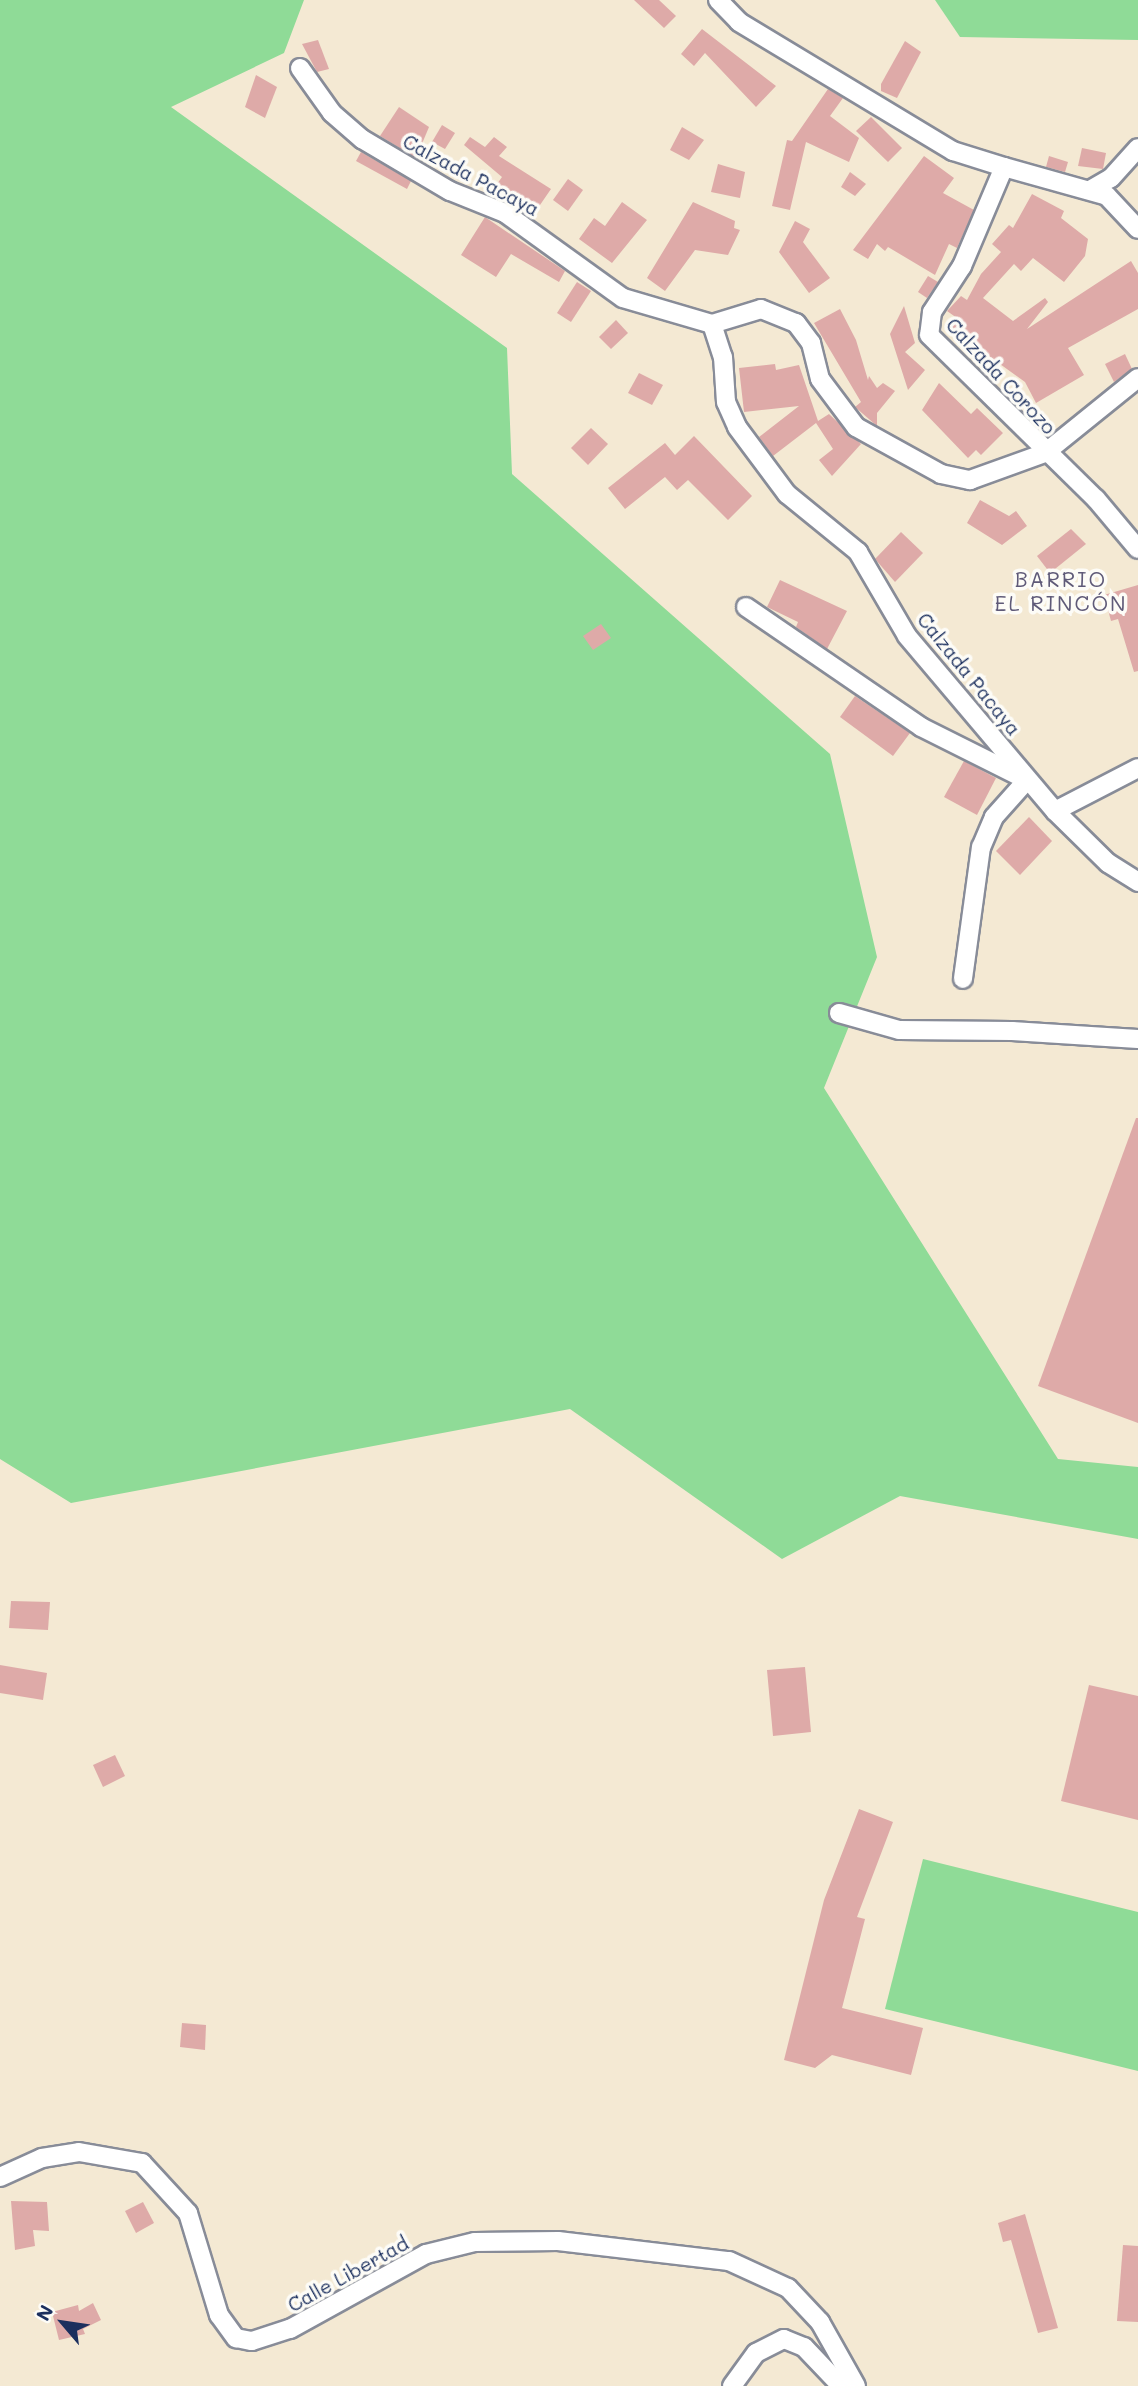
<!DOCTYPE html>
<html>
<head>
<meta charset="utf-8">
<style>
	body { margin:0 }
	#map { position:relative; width:1138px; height:2386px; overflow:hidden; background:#f4e9d3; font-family:Mali,sans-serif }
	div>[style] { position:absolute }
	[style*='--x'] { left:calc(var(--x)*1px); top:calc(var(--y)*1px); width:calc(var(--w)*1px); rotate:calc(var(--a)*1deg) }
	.green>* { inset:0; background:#8fdb97 }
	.building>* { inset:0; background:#deaaa8 }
	.roads { filter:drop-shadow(2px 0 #888c98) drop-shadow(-2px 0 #888c98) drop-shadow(0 2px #888c98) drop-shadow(0 -2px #888c98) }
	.street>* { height:18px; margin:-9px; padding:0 9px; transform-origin:9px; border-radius:9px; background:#fff }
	span { translate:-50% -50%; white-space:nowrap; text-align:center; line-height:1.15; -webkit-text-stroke:7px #fdfcf7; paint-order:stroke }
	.street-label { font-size:19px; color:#1b2f5e }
	.neighbourhood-label { font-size:21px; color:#5f5a78; letter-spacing:2px }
	.north { position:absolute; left:28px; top:2288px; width:70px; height:70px; -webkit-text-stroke:5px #fdfcf7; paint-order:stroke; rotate:299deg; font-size:19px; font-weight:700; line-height:28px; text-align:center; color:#1b2f5e }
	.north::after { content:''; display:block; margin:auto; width:24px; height:32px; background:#1b2f5e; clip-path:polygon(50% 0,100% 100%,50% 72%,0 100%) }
</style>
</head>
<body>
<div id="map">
	<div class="green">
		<i style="clip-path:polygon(0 0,304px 0,284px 53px,171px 107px,507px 348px,512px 474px,830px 754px,877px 957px,824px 1088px,1058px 1459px,1138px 1467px,1138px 1539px,900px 1496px,782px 1559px,570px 1409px,71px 1503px,0 1459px)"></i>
		<i style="clip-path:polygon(935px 0,1138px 0,1138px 40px,960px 37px)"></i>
		<i style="clip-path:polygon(923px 1859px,1138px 1912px,1138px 2071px,885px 2009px)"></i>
	</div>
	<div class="building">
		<i style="clip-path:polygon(634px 0,659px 0,676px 16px,664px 28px)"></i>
		<i style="clip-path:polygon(702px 29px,776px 86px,756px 107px,705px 53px,694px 66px,681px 54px)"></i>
		<i style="clip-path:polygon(318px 40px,329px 69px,317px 72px,302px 44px)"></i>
		<i style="clip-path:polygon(905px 41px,921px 52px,897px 98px,881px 91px,881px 84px)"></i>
		<i style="clip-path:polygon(256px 75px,277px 87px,265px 118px,245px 107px)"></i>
		<i style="clip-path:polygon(828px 89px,843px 98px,830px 116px,859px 138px,849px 162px,806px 142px,790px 210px,772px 206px,787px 140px,792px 141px)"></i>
		<i style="clip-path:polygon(399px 107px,429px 127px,416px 158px,380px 136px)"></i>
		<i style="clip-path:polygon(871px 117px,902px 148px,888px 162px,856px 131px)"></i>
		<i style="clip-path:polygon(442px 125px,455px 133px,445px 149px,432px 142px)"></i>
		<i style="clip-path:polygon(682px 127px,704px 140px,689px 160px,670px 150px)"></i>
		<i style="clip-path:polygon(470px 137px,485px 147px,494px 137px,507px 147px,499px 156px,551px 189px,531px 218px,497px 198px,504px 188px,497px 184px,502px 177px,464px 145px)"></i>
		<i style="clip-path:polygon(1082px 148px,1106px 153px,1103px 169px,1078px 166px)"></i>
		<i style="clip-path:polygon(361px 152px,411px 181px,407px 189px,356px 161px)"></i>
		<i style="clip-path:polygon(924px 156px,954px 178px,943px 193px,974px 210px,957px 248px,949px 244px,935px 275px,888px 247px,885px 251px,877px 244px,868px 259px,853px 250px)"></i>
		<i style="clip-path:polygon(1049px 156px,1068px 162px,1065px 172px,1046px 167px)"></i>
		<i style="clip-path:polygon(718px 164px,745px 172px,740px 198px,711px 192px)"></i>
		<i style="clip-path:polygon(850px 172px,866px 184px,855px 196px,841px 187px)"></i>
		<i style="clip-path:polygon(568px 179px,583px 190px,568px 211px,553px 200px)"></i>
		<i style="clip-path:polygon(1032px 194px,1064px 211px,1061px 218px,1088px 239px,1085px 256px,1064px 282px,1033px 258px,1021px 271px,1014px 264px,983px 298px,1013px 321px,1045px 298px,1048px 302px,1027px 329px,1131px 261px,1138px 273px,1138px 309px,1068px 348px,1084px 375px,1036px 403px,1025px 382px,950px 328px,957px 318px,947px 311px,961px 296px,967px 300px,981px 274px,1001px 252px,992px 244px,1009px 225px,1013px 228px)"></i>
		<i style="clip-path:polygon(622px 202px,647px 220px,612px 263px,579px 239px,594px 218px,605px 226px)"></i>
		<i style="clip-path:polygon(693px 202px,735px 221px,734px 228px,740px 230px,728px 255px,695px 250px,665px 291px,647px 278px)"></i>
		<i style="clip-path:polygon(485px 217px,565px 271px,559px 282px,511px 254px,496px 277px,461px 255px)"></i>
		<i style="clip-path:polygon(795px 221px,810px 229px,803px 242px,830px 278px,809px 293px,779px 252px)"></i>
		<i style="clip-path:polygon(928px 276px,938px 282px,927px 298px,918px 292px)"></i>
		<i style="clip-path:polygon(577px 282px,591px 291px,571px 322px,557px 313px)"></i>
		<i style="clip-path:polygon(904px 306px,915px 343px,905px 352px,925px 370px,908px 390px,890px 334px)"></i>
		<i style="clip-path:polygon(840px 309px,856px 340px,868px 380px,869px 376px,877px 388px,883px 383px,895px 391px,877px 413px,877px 426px,855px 407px,861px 402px,814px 323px)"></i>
		<i style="clip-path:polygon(616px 320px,628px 333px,611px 349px,599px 337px)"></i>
		<i style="clip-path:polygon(1125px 354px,1132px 369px,1114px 382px,1105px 364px)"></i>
		<i style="clip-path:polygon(775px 364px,776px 370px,799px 365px,818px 421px,829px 414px,861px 444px,832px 476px,819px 460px,833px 449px,816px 423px,773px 456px,759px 437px,799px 406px,744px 412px,739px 368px)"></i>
		<i style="clip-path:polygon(639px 373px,663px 385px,652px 405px,628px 393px)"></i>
		<i style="clip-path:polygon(939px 383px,971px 414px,977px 408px,1003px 433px,981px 455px,976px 450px,968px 458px,922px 410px)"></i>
		<i style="clip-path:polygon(591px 428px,608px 444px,588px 465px,571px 448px)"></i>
		<i style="clip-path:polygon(694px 436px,752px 496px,728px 520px,688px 480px,677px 490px,665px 477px,625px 509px,608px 488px,665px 443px,675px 455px)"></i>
		<i style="clip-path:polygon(980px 500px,1009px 516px,1016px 511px,1027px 526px,1002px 545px,967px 523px)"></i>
		<i style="clip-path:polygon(1071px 529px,1086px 544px,1050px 573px,1037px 556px)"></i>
		<i style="clip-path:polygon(901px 532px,923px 553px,895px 582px,875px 559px)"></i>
		<i style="clip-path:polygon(780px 580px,847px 611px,827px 649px,796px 627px,798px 622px,767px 607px)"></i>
		<i style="clip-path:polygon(1138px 585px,1138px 671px,1134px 672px,1118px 619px,1111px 621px,1104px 595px)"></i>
		<i style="clip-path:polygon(601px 624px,611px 638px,593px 650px,583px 636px)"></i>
		<i style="clip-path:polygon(855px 696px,910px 733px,893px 756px,840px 717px)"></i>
		<i style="clip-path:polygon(964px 761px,996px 778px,977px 815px,944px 797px)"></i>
		<i style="clip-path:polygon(1029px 817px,1052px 841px,1020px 875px,996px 851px)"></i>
		<i style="clip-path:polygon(1136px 1118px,1138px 1118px,1138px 1423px,1038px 1386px)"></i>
		<i style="clip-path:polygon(11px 1601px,50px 1602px,48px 1630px,9px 1628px)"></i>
		<i style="clip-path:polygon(0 1665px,47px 1673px,43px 1700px,0 1693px)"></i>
		<i style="clip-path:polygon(805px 1667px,811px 1732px,773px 1736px,767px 1670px)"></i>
		<i style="clip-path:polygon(1089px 1685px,1138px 1696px,1138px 1820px,1061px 1801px)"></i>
		<i style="clip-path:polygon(115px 1755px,125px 1776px,103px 1787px,93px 1765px)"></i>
		<i style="clip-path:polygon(859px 1809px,893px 1822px,857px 1917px,865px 1919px,842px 2008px,923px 2028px,911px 2075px,832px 2055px,815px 2068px,784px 2060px,824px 1900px)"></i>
		<i style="clip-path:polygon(182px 2023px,206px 2025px,205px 2050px,180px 2047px)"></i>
		<i style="clip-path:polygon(11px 2201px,47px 2202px,49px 2231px,33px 2230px,35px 2246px,15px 2250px)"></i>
		<i style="clip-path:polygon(143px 2202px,154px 2223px,136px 2233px,125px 2211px)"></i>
		<i style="clip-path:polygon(1025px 2214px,1058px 2328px,1038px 2333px,1011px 2240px,1003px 2242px,998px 2223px)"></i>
		<i style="clip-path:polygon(1123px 2245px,1138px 2246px,1138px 2322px,1117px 2321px)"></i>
		<i style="clip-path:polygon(93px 2303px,101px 2320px,83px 2329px,85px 2334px,59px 2340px,52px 2312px,78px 2305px,79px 2311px)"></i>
	</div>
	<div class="roads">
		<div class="street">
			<i style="--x:718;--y:0;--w:30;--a:46"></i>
			<i style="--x:739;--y:22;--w:250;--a:31.1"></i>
			<i style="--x:953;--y:151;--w:53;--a:17.4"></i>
			<i style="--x:1004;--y:167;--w:108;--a:113"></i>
			<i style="--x:962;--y:266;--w:55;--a:123.1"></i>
			<i style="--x:932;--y:312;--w:23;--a:97"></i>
			<i style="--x:929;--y:335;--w:234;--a:44.5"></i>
			<i style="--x:1096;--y:499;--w:65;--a:50"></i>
			<i style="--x:300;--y:68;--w:55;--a:54.6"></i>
			<i style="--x:332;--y:113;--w:40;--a:41"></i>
			<i style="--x:362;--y:139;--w:102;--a:30.6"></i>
			<i style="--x:450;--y:191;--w:59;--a:21.8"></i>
			<i style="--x:505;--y:213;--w:145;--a:35.8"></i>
			<i style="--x:623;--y:298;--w:93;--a:16.3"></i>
			<i style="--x:1004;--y:167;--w:107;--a:15.7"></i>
			<i style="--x:1107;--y:196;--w:45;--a:46.8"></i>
			<i style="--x:1090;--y:190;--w:24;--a:-30"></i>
			<i style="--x:1111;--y:178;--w:40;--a:-48"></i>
			<i style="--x:712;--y:324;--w:35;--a:72"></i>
			<i style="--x:723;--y:357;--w:45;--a:86.2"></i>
			<i style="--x:726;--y:402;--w:27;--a:66"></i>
			<i style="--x:737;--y:427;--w:84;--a:53.3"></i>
			<i style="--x:787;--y:494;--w:92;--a:39.2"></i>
			<i style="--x:858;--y:552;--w:97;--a:59.7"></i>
			<i style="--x:907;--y:636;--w:229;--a:49.8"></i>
			<i style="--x:1055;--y:811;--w:74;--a:44.5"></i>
			<i style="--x:1108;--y:863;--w:36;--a:32"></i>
			<i style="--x:712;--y:324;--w:51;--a:-17"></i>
			<i style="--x:761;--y:309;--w:38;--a:22"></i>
			<i style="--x:796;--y:323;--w:25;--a:53"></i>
			<i style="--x:811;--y:343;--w:37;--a:76"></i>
			<i style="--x:820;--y:379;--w:60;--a:53.1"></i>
			<i style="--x:856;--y:427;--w:97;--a:28.9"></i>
			<i style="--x:941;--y:474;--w:30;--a:12"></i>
			<i style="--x:970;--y:480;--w:80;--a:-19.8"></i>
			<i style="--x:1045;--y:453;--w:119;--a:-38.9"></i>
			<i style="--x:746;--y:607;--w:212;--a:34.4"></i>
			<i style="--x:921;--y:727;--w:119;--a:26.6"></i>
			<i style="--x:1027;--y:780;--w:50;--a:131.7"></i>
			<i style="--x:994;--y:817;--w:33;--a:113"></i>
			<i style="--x:981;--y:847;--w:133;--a:97.8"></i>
			<i style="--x:1055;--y:811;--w:93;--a:-27.4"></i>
			<i style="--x:839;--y:1013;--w:62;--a:15.8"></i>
			<i style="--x:899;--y:1030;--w:113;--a:0.5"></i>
			<i style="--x:1012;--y:1031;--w:126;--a:3.6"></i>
			<i style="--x:0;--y:2177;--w:46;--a:-24.3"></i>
			<i style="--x:42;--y:2158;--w:37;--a:-9"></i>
			<i style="--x:79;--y:2152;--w:64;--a:9.9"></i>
			<i style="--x:142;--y:2163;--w:68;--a:47.4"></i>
			<i style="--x:188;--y:2213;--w:107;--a:73.1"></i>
			<i style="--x:219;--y:2315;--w:29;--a:54"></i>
			<i style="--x:236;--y:2338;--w:16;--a:11"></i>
			<i style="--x:252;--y:2341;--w:40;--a:-18"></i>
			<i style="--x:290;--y:2329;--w:155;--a:-28.9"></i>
			<i style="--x:426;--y:2254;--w:50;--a:-13.8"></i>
			<i style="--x:475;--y:2242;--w:83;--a:-0.7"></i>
			<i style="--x:558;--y:2241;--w:172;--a:6.7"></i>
			<i style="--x:729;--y:2261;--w:65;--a:24.6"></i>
			<i style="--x:788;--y:2288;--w:47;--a:46.7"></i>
			<i style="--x:820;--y:2322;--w:73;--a:60.6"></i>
			<i style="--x:732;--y:2386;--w:41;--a:-54"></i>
			<i style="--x:756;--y:2353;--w:31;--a:-27"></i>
			<i style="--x:784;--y:2339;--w:22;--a:22"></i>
			<i style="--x:804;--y:2347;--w:54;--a:46.5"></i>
		</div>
	</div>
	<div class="street-label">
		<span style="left:471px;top:175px;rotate:28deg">Calzada Pacaya</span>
		<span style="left:1001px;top:376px;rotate:47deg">Calzada Corozo</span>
		<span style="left:969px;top:674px;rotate:51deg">Calzada Pacaya</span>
		<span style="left:348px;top:2274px;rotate:-29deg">Calle Libertad</span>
	</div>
	<div class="neighbourhood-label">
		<span style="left:1061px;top:591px">BARRIO<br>EL RINCÓN</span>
	</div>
	<div class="north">N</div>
</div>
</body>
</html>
